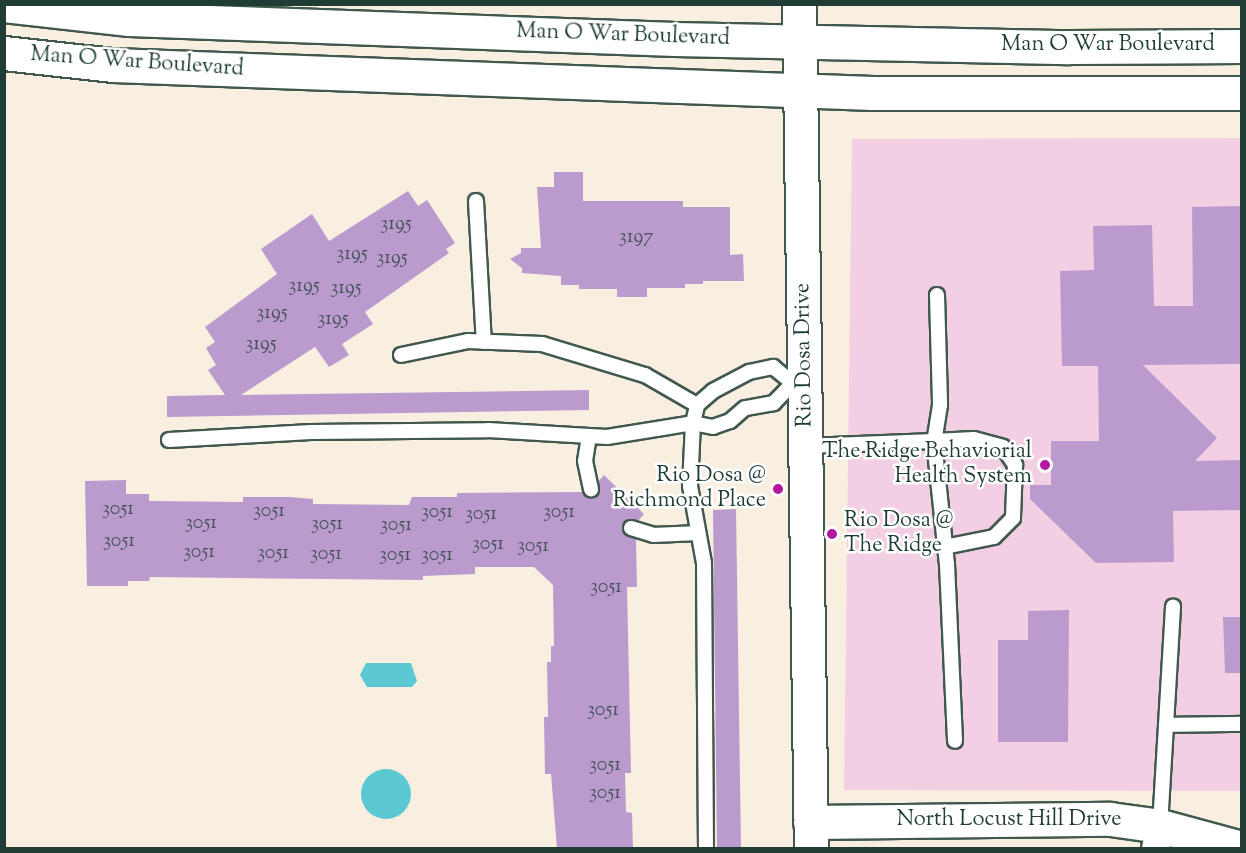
<!DOCTYPE html>
<html>
<head>
<meta charset="utf-8">
<style>
	body { margin:0 }
	#map { position:relative; width:1246px; height:853px; overflow:hidden; background:#f8efe0; font-family:"Sorts Mill Goudy",serif }
	div>[style] { position:absolute }
	[style*='--x'] { left:calc(var(--x)*1px); top:calc(var(--y)*1px); width:calc(var(--w)*1px); rotate:calc(var(--a)*1deg) }
	.built>* { inset:0; background:#f2cfe2 }
	.water>* { inset:0; background:#5cc8d2 }
	.round { border-radius:50% }
	.building>* { inset:0; background:#bb9bce }
	.roads { filter:drop-shadow(2px 0 #40584e) drop-shadow(-2px 0 #40584e) drop-shadow(0 2px #40584e) drop-shadow(0 -2px #40584e) }
	.service>* { height:14px; margin:-7px; padding:0 7px; transform-origin:7px; border-radius:7px; background:#fff }
	.minor>* { height:27px; margin:-13.5px; padding:0 13.5px; transform-origin:13.5px; border-radius:13.5px; background:#fff }
	.tertiary>* { height:33px; margin:-16.5px; padding:0 16.5px; transform-origin:16.5px; border-radius:16.5px; background:#fff }
	.primary>* { height:33px; margin:-16.5px; padding:0 16.5px; transform-origin:16.5px; border-radius:16.5px; background:#fff }
	.dots>* { width:16px; height:16px; translate:-50% -50%; box-sizing:border-box; border:3px solid #fff; border-radius:50% }
	span { translate:-50% -50%; white-space:nowrap; text-align:center; line-height:1.15; -webkit-text-stroke:5px #fff; paint-order:stroke }
	.number-label { font-size:20px; color:#46545a }
	.number-label span { -webkit-text-stroke-width:0 }
	.street-label { font-size:22px; color:#1f3d34 }
	.poi-label { font-size:22px; color:#1f3d34 }
	.right { translate:-100% -50%; text-align:right }
	.left { translate:0 -50%; text-align:left }
	.frame { position:absolute; inset:0; border:6px solid #1f3d34; pointer-events:none }
</style>
</head>
<body>
<div id="map">
	<div class="built">
		<i style="clip-path:polygon(1241px 138px,1241px 791px,844px 790px,852px 139px)"></i>
	</div>
	<div class="water">
		<i style="clip-path:polygon(366px 663px,411px 663px,417px 681px,412px 687px,367px 687px,360px 675px)"></i>
		<i class="round" style="left:361px;top:769px;width:50px;height:50px"></i>
	</div>
	<div class="building">
		<i style="clip-path:polygon(554px 172px,583px 172px,583px 201px,683px 201px,683px 207px,730px 207px,730px 255px,743px 254px,744px 281px,703px 281px,703px 284px,685px 284px,685px 288px,647px 288px,647px 297px,617px 297px,617px 289px,579px 289px,579px 285px,561px 285px,561px 276px,522px 273px,522px 268px,510px 259px,521px 253px,521px 248px,541px 248px,537px 187px,554px 187px)"></i>
		<i style="clip-path:polygon(408px 191px,418px 206px,427px 200px,455px 243px,446px 249px,449px 253px,365px 312px,373px 324px,342px 344px,349px 355px,329px 367px,315px 347px,241px 395px,589px 390px,589px 410px,167px 417px,167px 396px,225px 395px,208px 370px,216px 365px,206px 348px,215px 342px,205px 327px,277px 274px,261px 249px,312px 214px,329px 241px)"></i>
		<i style="clip-path:polygon(1242px 206px,1242px 364px,1143px 365px,1217px 438px,1195px 461px,1242px 460px,1242px 510px,1173px 511px,1174px 562px,1096px 563px,1030px 499px,1030px 485px,1051px 485px,1051px 441px,1099px 441px,1098px 366px,1062px 366px,1060px 271px,1094px 270px,1093px 226px,1152px 225px,1154px 306px,1193px 306px,1192px 207px)"></i>
		<i style="clip-path:polygon(604px 475px,644px 514px,638px 521px,625px 521px,622px 529px,636px 539px,637px 587px,627px 587px,631px 773px,625px 773px,626px 812px,632px 813px,633px 849px,557px 849px,551px 774px,545px 774px,544px 717px,548px 717px,547px 662px,551px 662px,551px 646px,554px 646px,553px 585px,534px 567px,475px 567px,475px 574px,423px 576px,423px 580px,150px 577px,149px 581px,128px 581px,128px 586px,87px 586px,85px 481px,126px 480px,126px 494px,149px 494px,149px 501px,243px 502px,243px 497px,290px 497px,313px 499px,313px 504px,409px 505px,412px 497px,457px 497px,457px 493px,583px 492px,592px 498px,599px 492px,599px 481px)"></i>
		<i style="clip-path:polygon(736px 509px,741px 849px,717px 849px,713px 510px)"></i>
		<i style="clip-path:polygon(1069px 610px,1068px 742px,998px 742px,998px 640px,1028px 640px,1028px 611px)"></i>
		<i style="clip-path:polygon(1223px 617px,1242px 617px,1242px 673px,1225px 673px)"></i>
	</div>
	<div class="roads">
		<div class="service">
			<i style="--x:476;--y:201;--w:141;--a:86.8"></i>
			<i style="--x:937;--y:295;--w:110;--a:88.4"></i>
			<i style="--x:940;--y:405;--w:36;--a:99"></i>
			<i style="--x:934;--y:441;--w:40;--a:-2.9"></i>
			<i style="--x:974;--y:439;--w:30;--a:15"></i>
			<i style="--x:1003;--y:447;--w:22;--a:56"></i>
			<i style="--x:1015;--y:465;--w:53;--a:92.2"></i>
			<i style="--x:1013;--y:518;--w:27;--a:135"></i>
			<i style="--x:994;--y:537;--w:50;--a:168.5"></i>
			<i style="--x:401;--y:355;--w:68;--a:-11.8"></i>
			<i style="--x:468;--y:341;--w:74;--a:2.3"></i>
			<i style="--x:542;--y:344;--w:108;--a:16.8"></i>
			<i style="--x:645;--y:375;--w:60;--a:30"></i>
			<i style="--x:793;--y:383;--w:28;--a:134"></i>
			<i style="--x:774;--y:403;--w:29;--a:170"></i>
			<i style="--x:745;--y:408;--w:20;--a:139"></i>
			<i style="--x:730;--y:421;--w:18;--a:161"></i>
			<i style="--x:713;--y:427;--w:20;--a:-169"></i>
			<i style="--x:693;--y:423;--w:18;--a:-77"></i>
			<i style="--x:697;--y:405;--w:21;--a:-41"></i>
			<i style="--x:713;--y:391;--w:41;--a:-27.8"></i>
			<i style="--x:749;--y:372;--w:25;--a:-12"></i>
			<i style="--x:773;--y:367;--w:26;--a:39"></i>
			<i style="--x:793;--y:383;--w:10;--a:0"></i>
			<i style="--x:589;--y:436;--w:25;--a:99"></i>
			<i style="--x:585;--y:461;--w:29;--a:78"></i>
			<i style="--x:169;--y:440;--w:142;--a:-3.2"></i>
			<i style="--x:311;--y:432;--w:177;--a:-0.6"></i>
			<i style="--x:488;--y:430;--w:119;--a:3.4"></i>
			<i style="--x:607;--y:437;--w:87;--a:-9.2"></i>
			<i style="--x:693;--y:423;--w:63;--a:92.7"></i>
			<i style="--x:690;--y:486;--w:78;--a:79.7"></i>
			<i style="--x:704;--y:563;--w:285;--a:89.6"></i>
			<i style="--x:806;--y:446;--w:128;--a:-2.2"></i>
			<i style="--x:934;--y:441;--w:124;--a:84"></i>
			<i style="--x:947;--y:564;--w:177;--a:87.4"></i>
			<i style="--x:631;--y:528;--w:24;--a:17"></i>
			<i style="--x:654;--y:535;--w:44;--a:-2.6"></i>
			<i style="--x:1166;--y:725;--w:76;--a:-0.8"></i>
			<i style="--x:1160;--y:826;--w:220;--a:-86.6"></i>
		</div>
		<div class="minor">
			<i style="--x:1155;--y:848;--w:23;--a:-77"></i>
		</div>
		<div class="tertiary">
			<i style="--x:799;--y:4;--w:844;--a:89.19"></i>
			<i style="--x:810;--y:822;--w:300;--a:-0.6"></i>
			<i style="--x:1110;--y:819;--w:50;--a:8"></i>
			<i style="--x:1160;--y:826;--w:84;--a:15.2"></i>
		</div>
		<div class="primary">
			<i style="--x:4;--y:5;--w:126;--a:6.4"></i>
			<i style="--x:129;--y:19;--w:546;--a:2.1"></i>
			<i style="--x:675;--y:39;--w:394;--a:1.2"></i>
			<i style="--x:1069;--y:47;--w:173;--a:-0.3"></i>
			<i style="--x:4;--y:53;--w:110;--a:6.3"></i>
			<i style="--x:113;--y:65;--w:760;--a:2.11"></i>
			<i style="--x:872;--y:93;--w:370;--a:0"></i>
		</div>
	</div>
	<div class="dots">
		<i style="left:1045px;top:465px;background:#b5179e"></i>
		<i style="left:778px;top:489px;background:#b5179e"></i>
		<i style="left:832px;top:534px;background:#b5179e"></i>
	</div>
	<div class="number-label">
		<span style="left:396px;top:224px">3195</span>
		<span style="left:636px;top:237px">3197</span>
		<span style="left:352px;top:254px">3195</span>
		<span style="left:392px;top:258px">3195</span>
		<span style="left:304px;top:286px">3195</span>
		<span style="left:346px;top:288px">3195</span>
		<span style="left:272px;top:313px">3195</span>
		<span style="left:333px;top:319px">3195</span>
		<span style="left:261px;top:344px">3195</span>
		<span style="left:118px;top:509px">3051</span>
		<span style="left:269px;top:511px">3051</span>
		<span style="left:437px;top:512px">3051</span>
		<span style="left:559px;top:512px">3051</span>
		<span style="left:481px;top:514px">3051</span>
		<span style="left:201px;top:523px">3051</span>
		<span style="left:327px;top:524px">3051</span>
		<span style="left:396px;top:525px">3051</span>
		<span style="left:119px;top:541px">3051</span>
		<span style="left:488px;top:544px">3051</span>
		<span style="left:533px;top:546px">3051</span>
		<span style="left:199px;top:552px">3051</span>
		<span style="left:273px;top:553px">3051</span>
		<span style="left:326px;top:554px">3051</span>
		<span style="left:395px;top:555px">3051</span>
		<span style="left:437px;top:555px">3051</span>
		<span style="left:606px;top:587px">3051</span>
		<span style="left:603px;top:710px">3051</span>
		<span style="left:605px;top:765px">3051</span>
		<span style="left:605px;top:793px">3051</span>
	</div>
	<div class="street-label">
		<span style="left:623px;top:36px;rotate:2deg">Man O War Boulevard</span>
		<span style="left:1108px;top:46px">Man O War Boulevard</span>
		<span style="left:137px;top:63px;rotate:4deg">Man O War Boulevard</span>
		<span style="left:805px;top:355px;rotate:-91deg">Rio Dosa Drive</span>
		<span style="left:1009px;top:821px">North Locust Hill Drive</span>
	</div>
	<div class="poi-label">
		<span class="right" style="left:1032px;top:465px">The Ridge Behaviorial<br>Health System</span>
		<span class="right" style="left:766px;top:489px">Rio Dosa @<br>Richmond Place</span>
		<span class="left" style="left:844px;top:534px">Rio Dosa @<br>The Ridge</span>
	</div>
	<div class="frame"></div>
</div>
</body>
</html>
